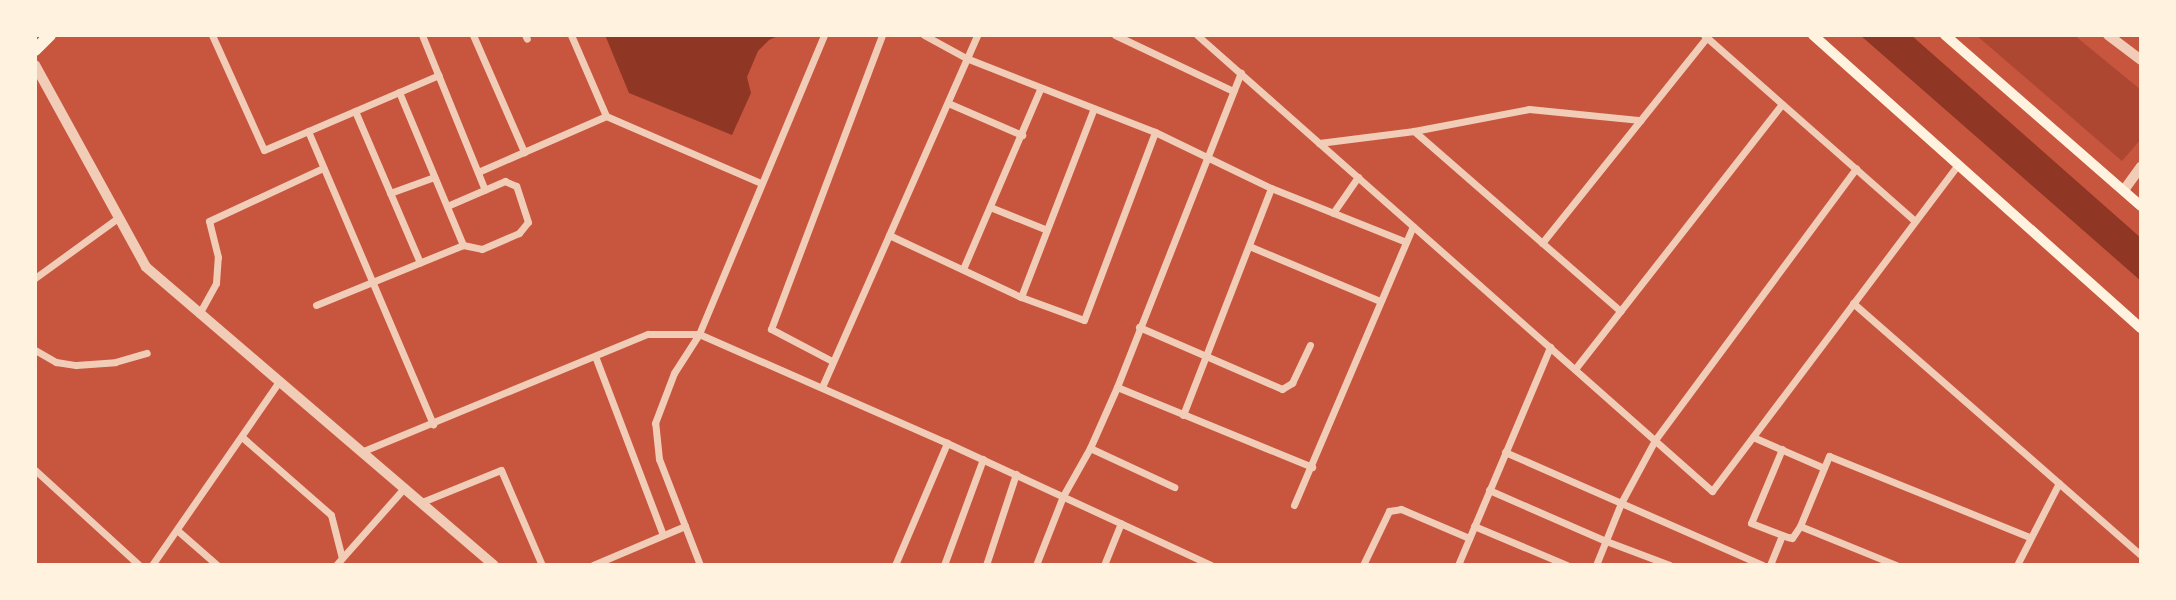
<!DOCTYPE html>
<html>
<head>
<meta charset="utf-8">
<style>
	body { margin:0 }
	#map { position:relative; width:2176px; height:600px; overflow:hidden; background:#c8553d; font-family:Spectral,serif }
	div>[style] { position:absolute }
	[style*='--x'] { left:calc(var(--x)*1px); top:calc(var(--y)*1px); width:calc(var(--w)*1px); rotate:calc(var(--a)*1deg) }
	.green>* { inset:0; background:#ae4732 }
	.water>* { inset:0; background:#8f3625 }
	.minor>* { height:7px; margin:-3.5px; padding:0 3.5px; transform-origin:3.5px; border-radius:3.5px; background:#f1ccb7 }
	.tertiary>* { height:10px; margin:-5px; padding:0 5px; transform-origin:5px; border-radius:5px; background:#f1ccb7 }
	.secondary>* { height:10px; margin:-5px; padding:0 5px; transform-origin:5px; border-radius:5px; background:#fff3e0 }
	.primary>* { height:12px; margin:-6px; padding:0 6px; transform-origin:6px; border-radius:6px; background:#fff3e0 }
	span { translate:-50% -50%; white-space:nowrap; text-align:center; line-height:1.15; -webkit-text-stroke:7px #fff3e0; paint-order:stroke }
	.frame { position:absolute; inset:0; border:37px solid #fff3e0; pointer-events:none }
</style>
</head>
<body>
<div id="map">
	<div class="green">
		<i style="clip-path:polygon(1976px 35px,2074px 35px,2141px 90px,2141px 139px,2122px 161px)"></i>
	</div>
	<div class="water">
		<i style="clip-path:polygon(605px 35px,780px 35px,769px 40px,758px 51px,747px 77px,751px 93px,732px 135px,629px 93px)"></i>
		<i style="clip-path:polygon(1860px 35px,1911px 35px,2141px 238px,2141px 281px)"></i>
	</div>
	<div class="minor">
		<i style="--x:212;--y:35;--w:126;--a:65.7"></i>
		<i style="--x:264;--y:150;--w:190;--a:-23.2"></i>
		<i style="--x:422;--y:35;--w:167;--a:67.9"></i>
		<i style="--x:473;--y:35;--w:128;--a:66.4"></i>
		<i style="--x:525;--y:35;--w:4;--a:63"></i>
		<i style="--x:571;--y:35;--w:88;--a:66.6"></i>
		<i style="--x:606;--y:116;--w:169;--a:23.4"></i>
		<i style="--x:924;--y:35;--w:48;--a:28.7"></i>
		<i style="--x:966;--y:58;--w:203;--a:21.4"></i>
		<i style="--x:1155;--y:132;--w:129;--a:25.8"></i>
		<i style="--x:1271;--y:188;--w:145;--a:21.8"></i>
		<i style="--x:1115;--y:35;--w:131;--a:25.4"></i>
		<i style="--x:1197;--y:35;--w:688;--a:41.52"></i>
		<i style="--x:1712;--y:491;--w:409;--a:-53"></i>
		<i style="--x:1704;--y:35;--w:281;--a:41.4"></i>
		<i style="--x:399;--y:92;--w:166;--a:67.3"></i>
		<i style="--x:948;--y:103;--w:81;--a:23.4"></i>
		<i style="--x:355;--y:111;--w:165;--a:66.8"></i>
		<i style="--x:308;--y:131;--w:319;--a:66.9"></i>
		<i style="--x:1414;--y:131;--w:274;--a:41.1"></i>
		<i style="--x:1319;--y:143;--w:96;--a:-7.2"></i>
		<i style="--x:1414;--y:131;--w:117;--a:-10.8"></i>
		<i style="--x:1529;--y:109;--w:112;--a:5.7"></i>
		<i style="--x:478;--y:172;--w:140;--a:-23.6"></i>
		<i style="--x:390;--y:193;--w:47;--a:-20"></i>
		<i style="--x:990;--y:207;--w:61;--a:22"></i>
		<i style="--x:1333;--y:213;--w:44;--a:-55.2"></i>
		<i style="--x:889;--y:235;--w:146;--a:25.2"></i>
		<i style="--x:1021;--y:297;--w:67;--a:20.1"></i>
		<i style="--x:1084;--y:320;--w:201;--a:-69.3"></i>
		<i style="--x:1542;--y:243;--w:264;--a:-51.3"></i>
		<i style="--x:1249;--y:246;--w:142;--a:22.8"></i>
		<i style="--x:963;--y:269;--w:196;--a:-66.8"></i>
		<i style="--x:35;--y:278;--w:102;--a:-35.9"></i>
		<i style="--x:1021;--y:297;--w:200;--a:-68.9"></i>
		<i style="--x:1853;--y:303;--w:383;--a:41.2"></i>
		<i style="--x:316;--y:305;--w:159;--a:-22.2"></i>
		<i style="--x:463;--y:245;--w:19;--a:12"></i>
		<i style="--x:482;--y:249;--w:40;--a:-23.4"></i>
		<i style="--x:519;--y:233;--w:14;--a:-51"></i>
		<i style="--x:528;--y:222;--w:38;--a:-108"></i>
		<i style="--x:516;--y:186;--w:12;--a:-156"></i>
		<i style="--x:505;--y:181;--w:63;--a:156.7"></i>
		<i style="--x:199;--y:314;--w:35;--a:-61"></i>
		<i style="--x:216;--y:283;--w:26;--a:-86"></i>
		<i style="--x:218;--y:257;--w:37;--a:-104"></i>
		<i style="--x:209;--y:221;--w:126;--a:-24.9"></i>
		<i style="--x:1139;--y:327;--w:156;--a:23.4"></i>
		<i style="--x:1282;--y:389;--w:12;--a:-31"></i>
		<i style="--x:1292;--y:383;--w:42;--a:-64.7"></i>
		<i style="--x:35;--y:350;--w:24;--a:30"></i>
		<i style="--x:56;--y:362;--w:20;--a:9"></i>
		<i style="--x:76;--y:365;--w:39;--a:-4"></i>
		<i style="--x:115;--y:362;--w:33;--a:-16"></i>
		<i style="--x:595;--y:356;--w:191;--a:69.2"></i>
		<i style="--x:832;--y:361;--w:69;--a:-152.3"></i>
		<i style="--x:771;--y:329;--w:314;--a:-69.3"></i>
		<i style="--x:1575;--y:369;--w:336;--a:-52"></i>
		<i style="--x:822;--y:387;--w:385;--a:-66.2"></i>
		<i style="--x:1117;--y:387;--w:211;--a:22.3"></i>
		<i style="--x:1183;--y:415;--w:243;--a:-68.8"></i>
		<i style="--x:242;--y:437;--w:118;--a:41.2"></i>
		<i style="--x:331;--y:515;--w:44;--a:75.7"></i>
		<i style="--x:1753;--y:437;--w:77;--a:23.6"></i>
		<i style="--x:1090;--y:448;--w:93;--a:24.9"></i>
		<i style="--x:1782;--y:449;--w:80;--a:112.7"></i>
		<i style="--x:1751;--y:523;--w:40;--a:21"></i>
		<i style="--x:1788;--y:537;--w:4;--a:14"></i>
		<i style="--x:1792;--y:538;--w:14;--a:-56"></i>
		<i style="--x:1800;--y:526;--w:76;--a:-67.5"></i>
		<i style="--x:1829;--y:456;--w:216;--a:22"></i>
		<i style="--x:361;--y:452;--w:310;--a:-22.4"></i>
		<i style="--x:648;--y:334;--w:51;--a:0"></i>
		<i style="--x:699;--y:334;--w:271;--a:23.7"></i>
		<i style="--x:947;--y:443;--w:291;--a:24.8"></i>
		<i style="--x:1505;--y:452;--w:281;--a:23.7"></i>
		<i style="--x:35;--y:470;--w:141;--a:42.4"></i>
		<i style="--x:1489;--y:490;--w:128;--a:23.6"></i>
		<i style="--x:1606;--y:541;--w:68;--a:20.6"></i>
		<i style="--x:422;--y:502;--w:85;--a:-22.1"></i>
		<i style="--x:501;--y:470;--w:103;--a:66.7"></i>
		<i style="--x:1294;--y:505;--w:303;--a:-66.9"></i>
		<i style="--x:1474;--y:526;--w:101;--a:22.8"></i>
		<i style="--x:1800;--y:526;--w:104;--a:22.1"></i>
		<i style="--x:177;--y:530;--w:53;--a:41.2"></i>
		<i style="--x:152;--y:565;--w:221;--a:-55.3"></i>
		<i style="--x:336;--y:565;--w:104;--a:-48.5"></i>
		<i style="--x:593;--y:565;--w:100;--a:-23"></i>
		<i style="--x:700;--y:565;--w:114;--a:-111.1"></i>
		<i style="--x:659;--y:459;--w:36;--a:-96"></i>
		<i style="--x:655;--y:423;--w:53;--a:-69.2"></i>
		<i style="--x:674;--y:373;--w:46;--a:-57.3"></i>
		<i style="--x:699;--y:334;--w:324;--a:-67.3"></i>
		<i style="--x:895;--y:565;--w:133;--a:-66.9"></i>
		<i style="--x:944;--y:565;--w:113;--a:-69.8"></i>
		<i style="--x:986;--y:565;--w:96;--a:-71.8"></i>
		<i style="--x:1036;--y:565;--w:74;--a:-68.6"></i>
		<i style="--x:1063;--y:496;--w:55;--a:-60.6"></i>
		<i style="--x:1090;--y:448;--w:67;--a:-66.1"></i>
		<i style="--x:1117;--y:387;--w:338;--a:-68.5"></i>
		<i style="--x:1104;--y:565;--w:45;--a:-68"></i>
		<i style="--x:1363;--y:565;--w:60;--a:-64.3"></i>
		<i style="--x:1389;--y:511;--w:12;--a:-9"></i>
		<i style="--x:1401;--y:509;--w:74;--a:23.1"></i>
		<i style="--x:1458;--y:565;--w:237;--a:-67.1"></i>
		<i style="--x:1596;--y:565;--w:67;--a:-68"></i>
		<i style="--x:1621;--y:503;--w:72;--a:-61.6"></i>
		<i style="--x:1655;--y:440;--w:338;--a:-53.5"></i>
		<i style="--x:1770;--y:565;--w:32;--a:-68"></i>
		<i style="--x:2017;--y:565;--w:92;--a:-62.9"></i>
	</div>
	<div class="tertiary">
		<i style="--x:2108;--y:35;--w:41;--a:37.1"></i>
		<i style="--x:35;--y:65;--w:230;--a:61.2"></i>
		<i style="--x:146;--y:267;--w:458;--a:40.6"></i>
		<i style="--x:2124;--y:190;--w:29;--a:-54"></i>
	</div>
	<div class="secondary">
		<i style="--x:1813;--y:35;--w:440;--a:41.8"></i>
		<i style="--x:1945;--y:35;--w:260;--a:41.1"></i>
	</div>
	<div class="primary">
		<i style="--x:35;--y:50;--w:21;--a:-45"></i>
	</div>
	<div class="frame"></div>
</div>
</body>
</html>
